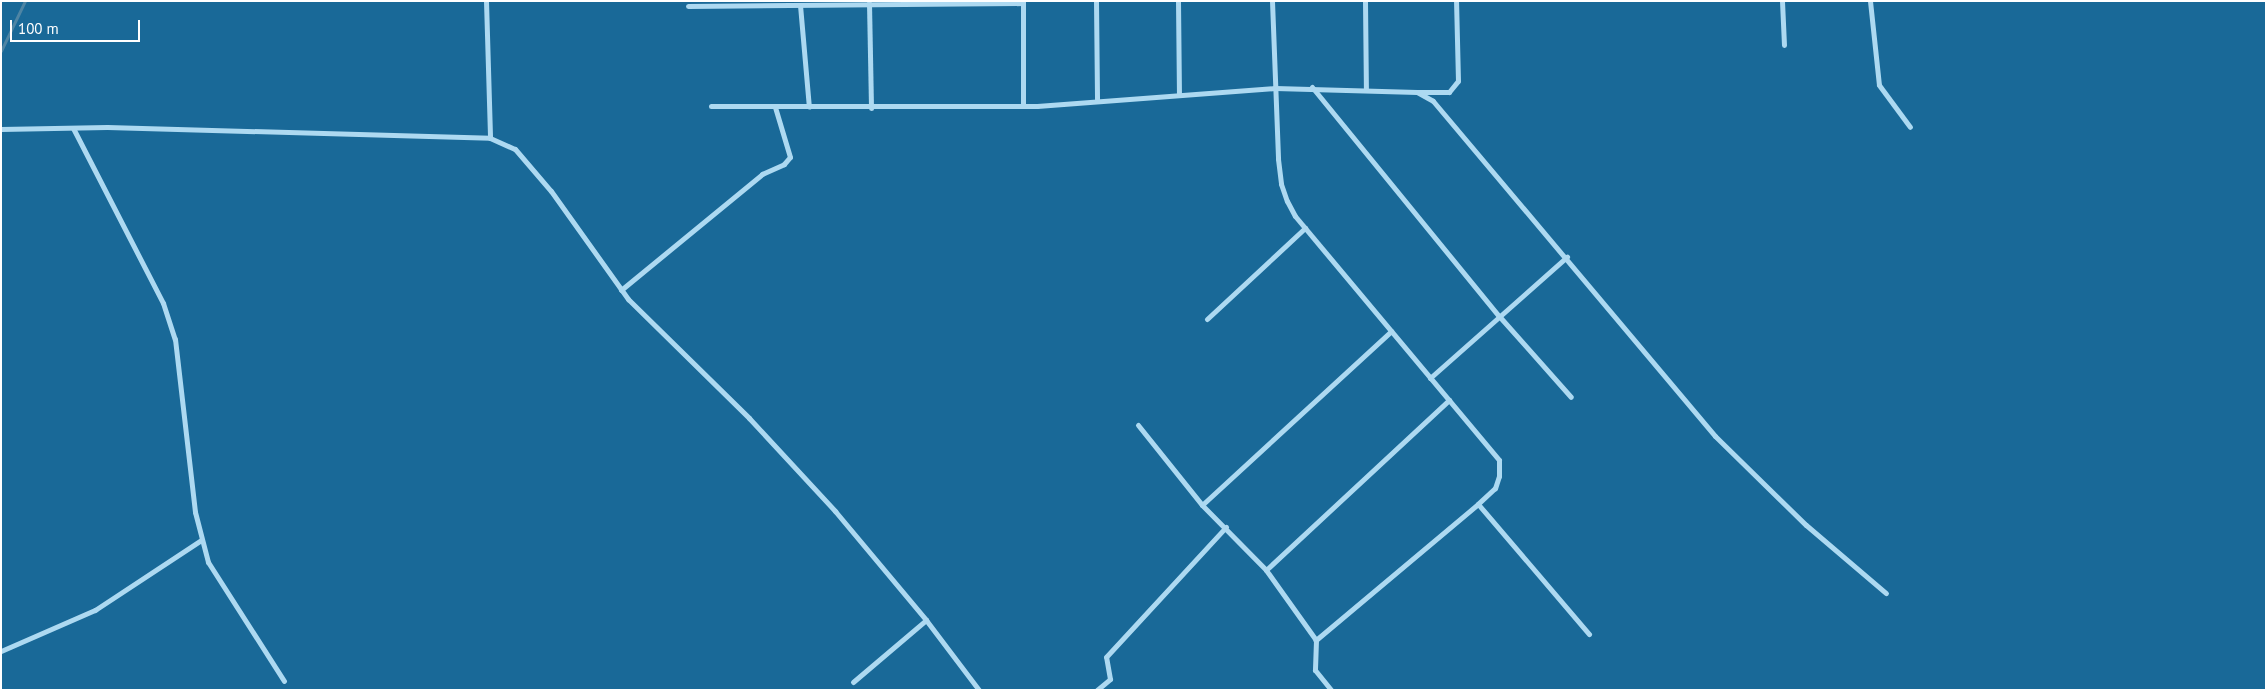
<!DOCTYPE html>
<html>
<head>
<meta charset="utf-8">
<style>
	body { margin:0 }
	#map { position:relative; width:2267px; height:691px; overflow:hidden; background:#196998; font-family:"PT Sans",sans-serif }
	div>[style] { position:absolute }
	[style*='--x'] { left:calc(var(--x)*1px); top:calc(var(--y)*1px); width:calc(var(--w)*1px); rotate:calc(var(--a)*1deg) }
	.stream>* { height:2.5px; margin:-1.25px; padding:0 1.25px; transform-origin:1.25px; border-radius:1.25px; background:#4e85a4 }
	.street>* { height:5px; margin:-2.5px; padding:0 2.5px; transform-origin:2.5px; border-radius:2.5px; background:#add9f1 }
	span { translate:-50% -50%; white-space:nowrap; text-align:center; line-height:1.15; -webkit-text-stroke:4.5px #196998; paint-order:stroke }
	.frame { position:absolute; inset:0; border:2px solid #fff; pointer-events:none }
	.scale { position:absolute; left:10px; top:20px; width:130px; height:22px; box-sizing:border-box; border:2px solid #fff; border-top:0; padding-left:6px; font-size:15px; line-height:18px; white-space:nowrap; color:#fff; -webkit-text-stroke:4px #196998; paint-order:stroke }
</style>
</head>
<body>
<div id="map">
	<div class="stream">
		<i style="--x:1;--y:51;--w:55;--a:-64.4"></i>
	</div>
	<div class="street">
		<i style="--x:486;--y:1;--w:137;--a:88.3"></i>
		<i style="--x:1096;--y:1;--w:99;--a:89.4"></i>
		<i style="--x:1178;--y:1;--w:93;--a:89.4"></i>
		<i style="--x:1272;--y:1;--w:158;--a:87.8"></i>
		<i style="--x:1278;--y:159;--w:25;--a:83"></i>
		<i style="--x:1281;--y:184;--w:18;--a:71"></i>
		<i style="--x:1287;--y:201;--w:17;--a:62"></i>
		<i style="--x:1295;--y:216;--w:318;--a:50.1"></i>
		<i style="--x:1499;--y:460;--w:16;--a:90"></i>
		<i style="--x:1499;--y:476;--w:13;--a:108"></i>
		<i style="--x:1495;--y:488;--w:23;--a:137"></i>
		<i style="--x:1478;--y:504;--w:212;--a:140"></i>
		<i style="--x:1365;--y:1;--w:89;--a:89.4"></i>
		<i style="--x:1782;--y:1;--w:44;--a:87.4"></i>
		<i style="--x:1870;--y:1;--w:84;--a:83.9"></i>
		<i style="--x:1879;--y:85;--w:52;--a:53.6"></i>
		<i style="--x:1023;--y:2;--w:104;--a:90"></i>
		<i style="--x:869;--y:3;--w:105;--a:88.9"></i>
		<i style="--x:800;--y:5;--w:102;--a:85"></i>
		<i style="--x:688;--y:6;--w:335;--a:-0.5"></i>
		<i style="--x:1312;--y:87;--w:296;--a:50.8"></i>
		<i style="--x:1499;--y:316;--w:108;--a:48.4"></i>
		<i style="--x:1417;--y:92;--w:32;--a:0"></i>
		<i style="--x:1449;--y:92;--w:14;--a:-51"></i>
		<i style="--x:1458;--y:81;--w:80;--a:-91.4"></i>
		<i style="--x:711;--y:106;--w:326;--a:0"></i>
		<i style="--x:1037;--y:106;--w:239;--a:-4.3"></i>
		<i style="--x:1275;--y:88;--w:142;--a:1.6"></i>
		<i style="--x:1417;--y:92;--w:18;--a:29"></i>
		<i style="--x:1433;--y:101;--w:438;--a:49.9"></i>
		<i style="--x:1715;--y:436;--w:127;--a:44.4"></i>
		<i style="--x:1806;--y:525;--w:105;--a:40.4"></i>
		<i style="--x:73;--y:128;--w:197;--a:62.8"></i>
		<i style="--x:163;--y:303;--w:38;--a:72"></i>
		<i style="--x:175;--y:339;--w:174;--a:83.4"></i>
		<i style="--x:195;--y:512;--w:52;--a:75.4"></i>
		<i style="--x:208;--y:562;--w:141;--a:57.4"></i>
		<i style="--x:1;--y:129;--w:106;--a:-1.1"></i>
		<i style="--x:107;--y:127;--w:383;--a:1.6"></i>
		<i style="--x:490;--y:138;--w:27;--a:24"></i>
		<i style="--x:515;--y:149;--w:55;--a:49.4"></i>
		<i style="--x:551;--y:191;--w:133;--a:54.5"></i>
		<i style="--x:628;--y:299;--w:170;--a:44.5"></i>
		<i style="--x:749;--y:418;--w:127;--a:47.2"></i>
		<i style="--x:835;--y:511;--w:142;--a:50.1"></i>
		<i style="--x:926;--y:620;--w:88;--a:52.9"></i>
		<i style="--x:621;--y:290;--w:183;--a:-39.4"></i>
		<i style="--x:762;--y:174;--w:24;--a:-24"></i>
		<i style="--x:784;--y:164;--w:9;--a:-49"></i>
		<i style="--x:790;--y:157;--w:52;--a:-106.7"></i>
		<i style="--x:1207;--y:319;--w:134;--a:-42.9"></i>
		<i style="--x:1430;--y:378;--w:183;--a:-41.5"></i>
		<i style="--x:1138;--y:425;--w:102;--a:51.3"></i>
		<i style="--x:1202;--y:505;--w:91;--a:45.4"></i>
		<i style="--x:1266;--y:570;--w:86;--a:54.5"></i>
		<i style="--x:1316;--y:640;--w:30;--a:92"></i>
		<i style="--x:1315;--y:670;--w:26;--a:51"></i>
		<i style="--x:1478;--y:504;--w:171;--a:49.5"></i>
		<i style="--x:1202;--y:505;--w:257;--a:-42.6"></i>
		<i style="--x:1266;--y:570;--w:250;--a:-42.9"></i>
		<i style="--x:1;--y:651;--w:103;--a:-23.6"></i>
		<i style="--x:95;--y:610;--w:127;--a:-33.4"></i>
		<i style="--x:853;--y:682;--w:96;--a:-40.3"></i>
		<i style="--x:1097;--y:690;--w:17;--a:-40"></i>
		<i style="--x:1110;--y:679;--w:22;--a:-100"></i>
		<i style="--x:1106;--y:657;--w:177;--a:-47.3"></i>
	</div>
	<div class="frame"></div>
	<div class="scale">100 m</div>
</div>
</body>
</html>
